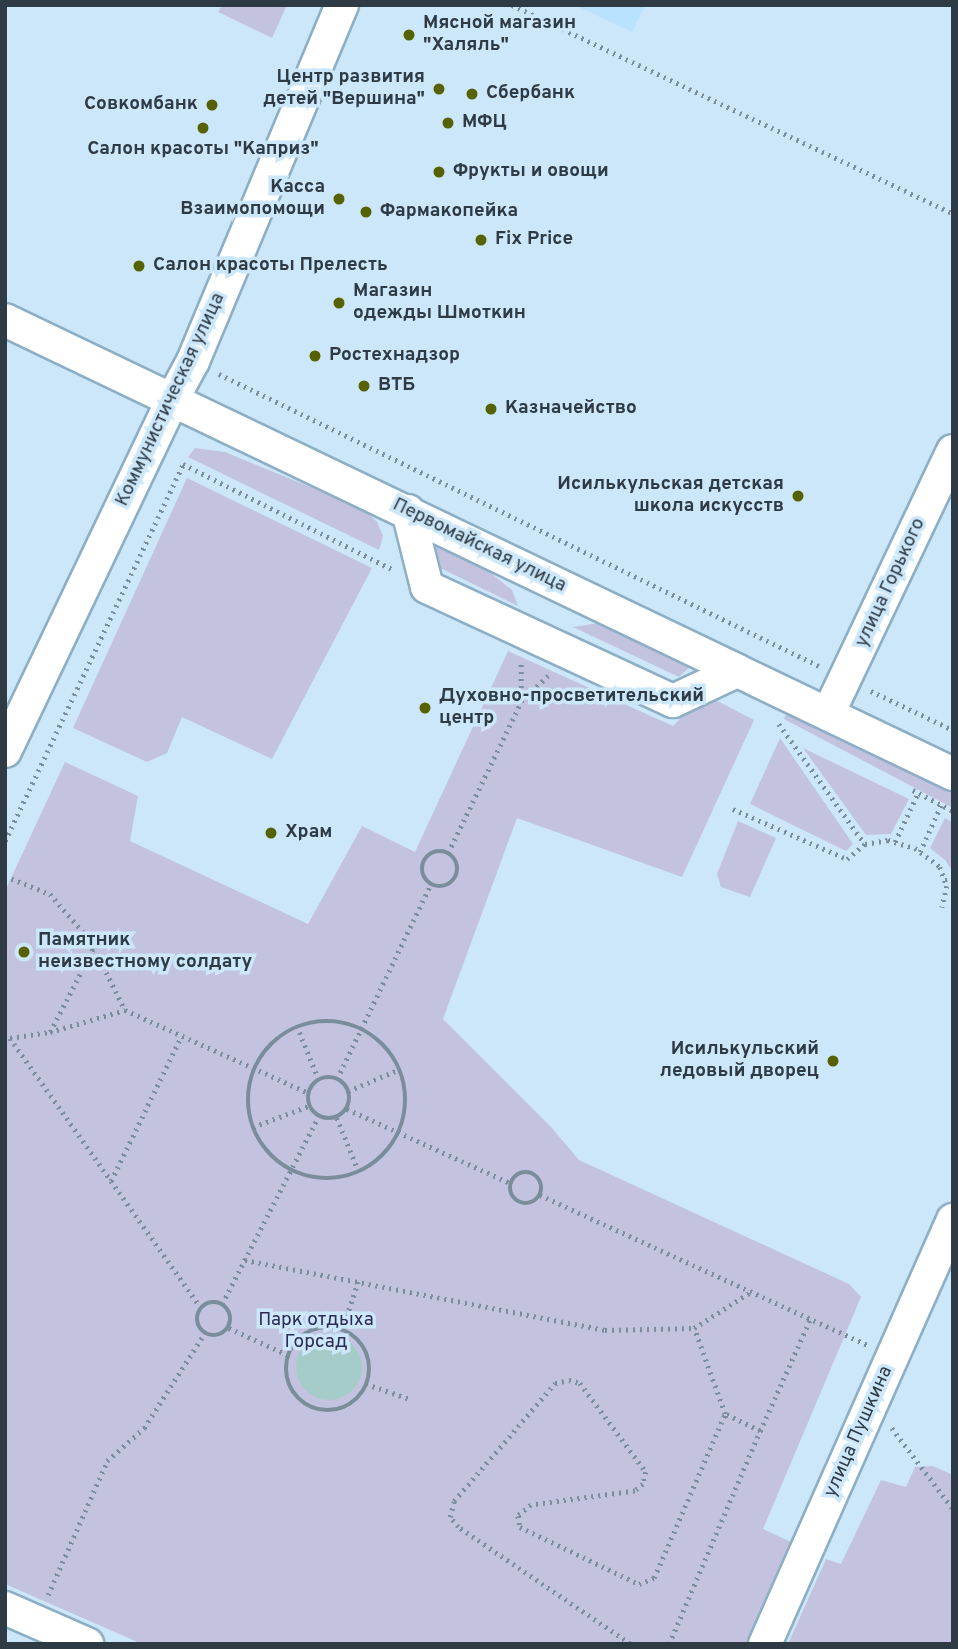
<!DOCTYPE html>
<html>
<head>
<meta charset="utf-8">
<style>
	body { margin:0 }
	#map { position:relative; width:958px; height:1649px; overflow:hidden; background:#cce7fa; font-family:Overpass,sans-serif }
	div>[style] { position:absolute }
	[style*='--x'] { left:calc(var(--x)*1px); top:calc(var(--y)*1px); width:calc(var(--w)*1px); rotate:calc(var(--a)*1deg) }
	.built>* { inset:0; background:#b8e2ff }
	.green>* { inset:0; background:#c3c3e0 }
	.water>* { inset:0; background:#a6ccc9 }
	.round { border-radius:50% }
	.path>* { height:4.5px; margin-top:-2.25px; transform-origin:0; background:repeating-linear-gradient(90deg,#798d9b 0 2px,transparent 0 7px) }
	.path>.ring { margin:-2.25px; padding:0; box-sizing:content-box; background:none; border:4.5px solid #798d9b; border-radius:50% }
	.roads { filter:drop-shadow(2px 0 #8dafc5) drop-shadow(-2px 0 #8dafc5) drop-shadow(0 2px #8dafc5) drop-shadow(0 -2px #8dafc5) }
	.minor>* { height:32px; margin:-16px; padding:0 16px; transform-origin:16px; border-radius:16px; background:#fff }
	.dots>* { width:19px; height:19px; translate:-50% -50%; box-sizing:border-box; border:4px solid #cce7fa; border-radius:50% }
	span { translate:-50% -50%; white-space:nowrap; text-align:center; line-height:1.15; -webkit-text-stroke:7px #cce7fa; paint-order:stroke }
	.poi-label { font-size:19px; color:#2e3b45; font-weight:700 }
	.left { translate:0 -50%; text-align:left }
	.right { translate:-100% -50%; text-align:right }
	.street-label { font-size:19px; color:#2e3b45 }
	.park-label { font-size:19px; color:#2e2a53 }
	.frame { position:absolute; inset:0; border:7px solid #2e3b45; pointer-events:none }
</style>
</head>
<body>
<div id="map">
	<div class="built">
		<i style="clip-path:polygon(574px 5px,645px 5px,632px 32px)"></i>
	</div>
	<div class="green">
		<i style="clip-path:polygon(222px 5px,287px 5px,272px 38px,218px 12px)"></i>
		<i style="clip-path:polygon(195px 448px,225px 452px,364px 509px,377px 522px,383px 536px,379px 550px,188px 457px)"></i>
		<i style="clip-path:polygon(187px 478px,372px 568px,272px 759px,182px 717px,167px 753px,147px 762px,73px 728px)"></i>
		<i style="clip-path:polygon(434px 543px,488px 571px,512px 590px,518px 606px,428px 562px,425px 548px)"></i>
		<i style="clip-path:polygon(599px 623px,695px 662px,679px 677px,573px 627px)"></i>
		<i style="clip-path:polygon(508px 651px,673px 726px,704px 694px,754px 720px,682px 877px,517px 818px,443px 1019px,551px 1127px,579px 1160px,849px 1284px,861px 1297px,763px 1529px,791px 1542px,749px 1644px,142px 1644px,5px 1584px,5px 891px,65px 762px,138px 796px,130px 841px,308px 924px,362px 826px,415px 852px)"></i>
		<i style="clip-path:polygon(788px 710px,953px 788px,953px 808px,784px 719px)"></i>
		<i style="clip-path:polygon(780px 738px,853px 844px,846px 851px,750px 804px)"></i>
		<i style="clip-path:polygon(803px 748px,909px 799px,891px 834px,866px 835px)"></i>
		<i style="clip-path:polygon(945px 818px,953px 823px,953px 872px,945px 860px,930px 848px)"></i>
		<i style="clip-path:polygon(738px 821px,776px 838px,750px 897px,721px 887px,717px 874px)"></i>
		<i style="clip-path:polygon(933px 1466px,953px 1475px,953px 1644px,788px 1644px,826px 1559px,841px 1564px,881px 1480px,906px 1487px,915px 1467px)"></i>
	</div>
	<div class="water">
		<i class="round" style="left:296px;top:1334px;width:66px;height:66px"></i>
	</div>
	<div class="path">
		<i style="--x:512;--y:5;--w:488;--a:25.3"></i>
		<i style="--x:219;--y:374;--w:667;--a:25.95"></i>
		<i style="--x:871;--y:691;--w:91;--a:25.4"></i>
		<i style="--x:521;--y:701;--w:37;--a:-43"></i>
		<i style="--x:779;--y:724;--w:148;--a:54.4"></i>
		<i style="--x:913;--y:790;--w:45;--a:27.7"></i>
		<i style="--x:733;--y:809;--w:124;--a:23.7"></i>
		<i style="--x:847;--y:859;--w:23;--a:-40"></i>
		<i style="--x:865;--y:844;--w:23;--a:-10"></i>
		<i style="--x:888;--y:840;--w:28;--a:17"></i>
		<i style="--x:915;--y:848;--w:31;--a:37"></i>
		<i style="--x:940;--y:867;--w:20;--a:70"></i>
		<i style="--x:947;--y:886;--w:22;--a:103"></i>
		<i style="--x:5;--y:841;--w:417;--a:-64.7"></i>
		<i style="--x:183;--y:464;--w:236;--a:26.7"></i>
		<i style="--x:895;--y:842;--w:54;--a:-64.9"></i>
		<i class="ring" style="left:422px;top:851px;width:31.5px;height:31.5px"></i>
		<i style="--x:920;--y:852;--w:51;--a:-65.9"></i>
		<i style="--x:448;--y:853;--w:168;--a:-64.2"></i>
		<i style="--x:521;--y:702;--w:42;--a:-90"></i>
		<i style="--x:5;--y:876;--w:48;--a:21.8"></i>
		<i style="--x:50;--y:894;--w:62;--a:48.9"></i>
		<i style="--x:91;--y:941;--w:77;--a:63.8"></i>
		<i style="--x:125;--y:1010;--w:202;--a:24.3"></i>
		<i style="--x:945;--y:880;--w:8;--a:0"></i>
		<i class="ring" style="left:248px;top:1021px;width:153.5px;height:153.5px"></i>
		<i style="--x:297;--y:1026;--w:58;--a:67.8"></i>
		<i style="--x:50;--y:1032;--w:96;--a:-62.6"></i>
		<i style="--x:5;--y:1036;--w:5;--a:22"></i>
		<i style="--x:10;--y:1038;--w:40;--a:-8.5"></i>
		<i style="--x:50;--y:1032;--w:78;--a:-16.3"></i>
		<i style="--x:10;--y:1038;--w:331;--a:54.7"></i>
		<i class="ring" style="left:308px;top:1077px;width:37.5px;height:37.5px"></i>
		<i style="--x:337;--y:1079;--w:216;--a:-64.3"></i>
		<i style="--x:348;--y:1091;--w:56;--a:-22.9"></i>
		<i style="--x:347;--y:1109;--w:179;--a:24.4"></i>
		<i style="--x:337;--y:1118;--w:58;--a:67.8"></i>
		<i style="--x:253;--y:1127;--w:60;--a:-20.6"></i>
		<i class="ring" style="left:510px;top:1172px;width:27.5px;height:27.5px"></i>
		<i style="--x:111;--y:1181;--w:160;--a:-64.1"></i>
		<i style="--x:540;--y:1195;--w:360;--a:24.6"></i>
		<i style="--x:245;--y:1260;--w:367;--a:11"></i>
		<i style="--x:605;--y:1330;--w:89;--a:-1.3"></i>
		<i style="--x:694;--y:1328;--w:65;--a:-32.5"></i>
		<i class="ring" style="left:197px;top:1302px;width:29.5px;height:29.5px"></i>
		<i style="--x:222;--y:1304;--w:210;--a:-62.8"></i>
		<i class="ring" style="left:286px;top:1327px;width:79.5px;height:79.5px"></i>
		<i style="--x:229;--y:1328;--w:65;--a:24.6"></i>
		<i style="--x:342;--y:1330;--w:51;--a:-71.6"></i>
		<i style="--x:366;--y:1384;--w:46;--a:18.8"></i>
		<i style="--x:892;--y:1428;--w:101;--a:53"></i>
		<i style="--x:760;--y:1431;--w:122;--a:-65.8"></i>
		<i style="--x:48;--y:1595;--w:146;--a:-66.2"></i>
		<i style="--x:107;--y:1461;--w:50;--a:-41.7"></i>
		<i style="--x:144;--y:1428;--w:112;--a:-57.4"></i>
		<i style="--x:630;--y:1644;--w:208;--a:-145.8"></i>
		<i style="--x:458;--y:1527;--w:13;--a:-129"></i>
		<i style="--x:450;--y:1517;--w:16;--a:-76"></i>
		<i style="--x:454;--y:1501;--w:155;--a:-49.4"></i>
		<i style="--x:555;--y:1383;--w:14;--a:-12"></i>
		<i style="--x:569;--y:1380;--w:11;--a:15"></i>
		<i style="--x:580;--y:1383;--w:111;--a:53.4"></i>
		<i style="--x:646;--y:1472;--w:12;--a:104"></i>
		<i style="--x:643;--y:1484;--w:11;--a:139"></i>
		<i style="--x:635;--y:1491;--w:105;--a:172.3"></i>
		<i style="--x:531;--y:1505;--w:17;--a:140"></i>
		<i style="--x:518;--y:1516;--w:11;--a:80"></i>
		<i style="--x:520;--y:1527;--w:132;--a:25.6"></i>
		<i style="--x:639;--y:1584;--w:16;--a:-22"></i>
		<i style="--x:654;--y:1578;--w:179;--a:-66.6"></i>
		<i style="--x:725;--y:1414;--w:91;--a:-109.8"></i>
		<i style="--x:669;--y:1644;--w:232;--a:-66.9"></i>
		<i style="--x:760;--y:1431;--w:39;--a:-154"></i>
	</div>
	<div class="roads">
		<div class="minor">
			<i style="--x:5;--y:320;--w:1051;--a:25.59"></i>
			<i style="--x:408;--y:511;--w:78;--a:76"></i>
			<i style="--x:427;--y:587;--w:271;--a:24.9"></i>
			<i style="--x:673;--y:701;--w:71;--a:-25.1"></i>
			<i style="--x:828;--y:714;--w:291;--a:-64.6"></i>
			<i style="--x:5;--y:751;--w:391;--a:-64.5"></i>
			<i style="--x:173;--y:398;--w:42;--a:-61.6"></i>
			<i style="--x:193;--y:361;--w:386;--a:-67.3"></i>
			<i style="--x:5;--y:1608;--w:90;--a:23.7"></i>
			<i style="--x:765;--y:1644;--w:464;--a:-66.1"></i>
		</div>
	</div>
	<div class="dots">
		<i style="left:409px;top:35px;background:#566202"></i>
		<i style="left:439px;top:89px;background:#566202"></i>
		<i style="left:472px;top:94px;background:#566202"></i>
		<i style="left:212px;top:105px;background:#566202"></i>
		<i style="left:448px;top:123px;background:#566202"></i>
		<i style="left:203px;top:128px;background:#566202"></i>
		<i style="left:439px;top:172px;background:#566202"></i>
		<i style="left:339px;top:199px;background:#566202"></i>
		<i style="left:366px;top:212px;background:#566202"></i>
		<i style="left:481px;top:240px;background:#566202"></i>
		<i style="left:139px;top:266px;background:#566202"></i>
		<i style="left:339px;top:303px;background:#566202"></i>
		<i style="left:315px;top:356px;background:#566202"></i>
		<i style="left:364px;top:386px;background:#566202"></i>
		<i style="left:491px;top:409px;background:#566202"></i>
		<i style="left:798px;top:496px;background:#566202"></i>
		<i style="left:425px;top:708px;background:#566202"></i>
		<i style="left:271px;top:833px;background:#566202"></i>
		<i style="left:24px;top:952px;background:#566202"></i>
		<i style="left:833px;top:1061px;background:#566202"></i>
	</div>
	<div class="poi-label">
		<span class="left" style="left:423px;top:35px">Мясной магазин<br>"Халяль"</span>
		<span class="right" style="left:425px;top:89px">Центр развития<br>детей "Вершина"</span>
		<span class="left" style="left:486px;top:94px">Сбербанк</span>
		<span class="right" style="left:198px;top:105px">Совкомбанк</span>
		<span class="left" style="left:462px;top:123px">МФЦ</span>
		<span style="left:203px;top:150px">Салон красоты "Каприз"</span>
		<span class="left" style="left:453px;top:172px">Фрукты и овощи</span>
		<span class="right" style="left:325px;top:199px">Касса<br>Взаимопомощи</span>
		<span class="left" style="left:380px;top:212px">Фармакопейка</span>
		<span class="left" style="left:495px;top:240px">Fix Price</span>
		<span class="left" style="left:153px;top:266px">Салон красоты Прелесть</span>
		<span class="left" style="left:353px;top:303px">Магазин<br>одежды Шмоткин</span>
		<span class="left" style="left:329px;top:356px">Ростехнадзор</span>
		<span class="left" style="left:378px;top:386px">ВТБ</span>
		<span class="left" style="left:505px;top:409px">Казначейство</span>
		<span class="right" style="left:784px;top:496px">Исилькульская детская<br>школа искусств</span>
		<span class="left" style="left:439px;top:708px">Духовно-просветительский<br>центр</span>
		<span class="left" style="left:285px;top:833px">Храм</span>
		<span class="left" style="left:38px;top:952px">Памятник<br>неизвестному солдату</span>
		<span class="right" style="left:819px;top:1061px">Исилькульский<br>ледовый дворец</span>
	</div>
	<div class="street-label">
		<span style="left:171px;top:400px;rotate:-65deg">Коммунистическая улица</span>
		<span style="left:479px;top:546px;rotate:26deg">Первомайская улица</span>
		<span style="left:891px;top:583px;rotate:-65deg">улица Горького</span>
		<span style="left:859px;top:1432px;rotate:-66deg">улица Пушкина</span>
	</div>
	<div class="park-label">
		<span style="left:316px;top:1332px">Парк отдыха<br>Горсад</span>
	</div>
	<div class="frame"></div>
</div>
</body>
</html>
